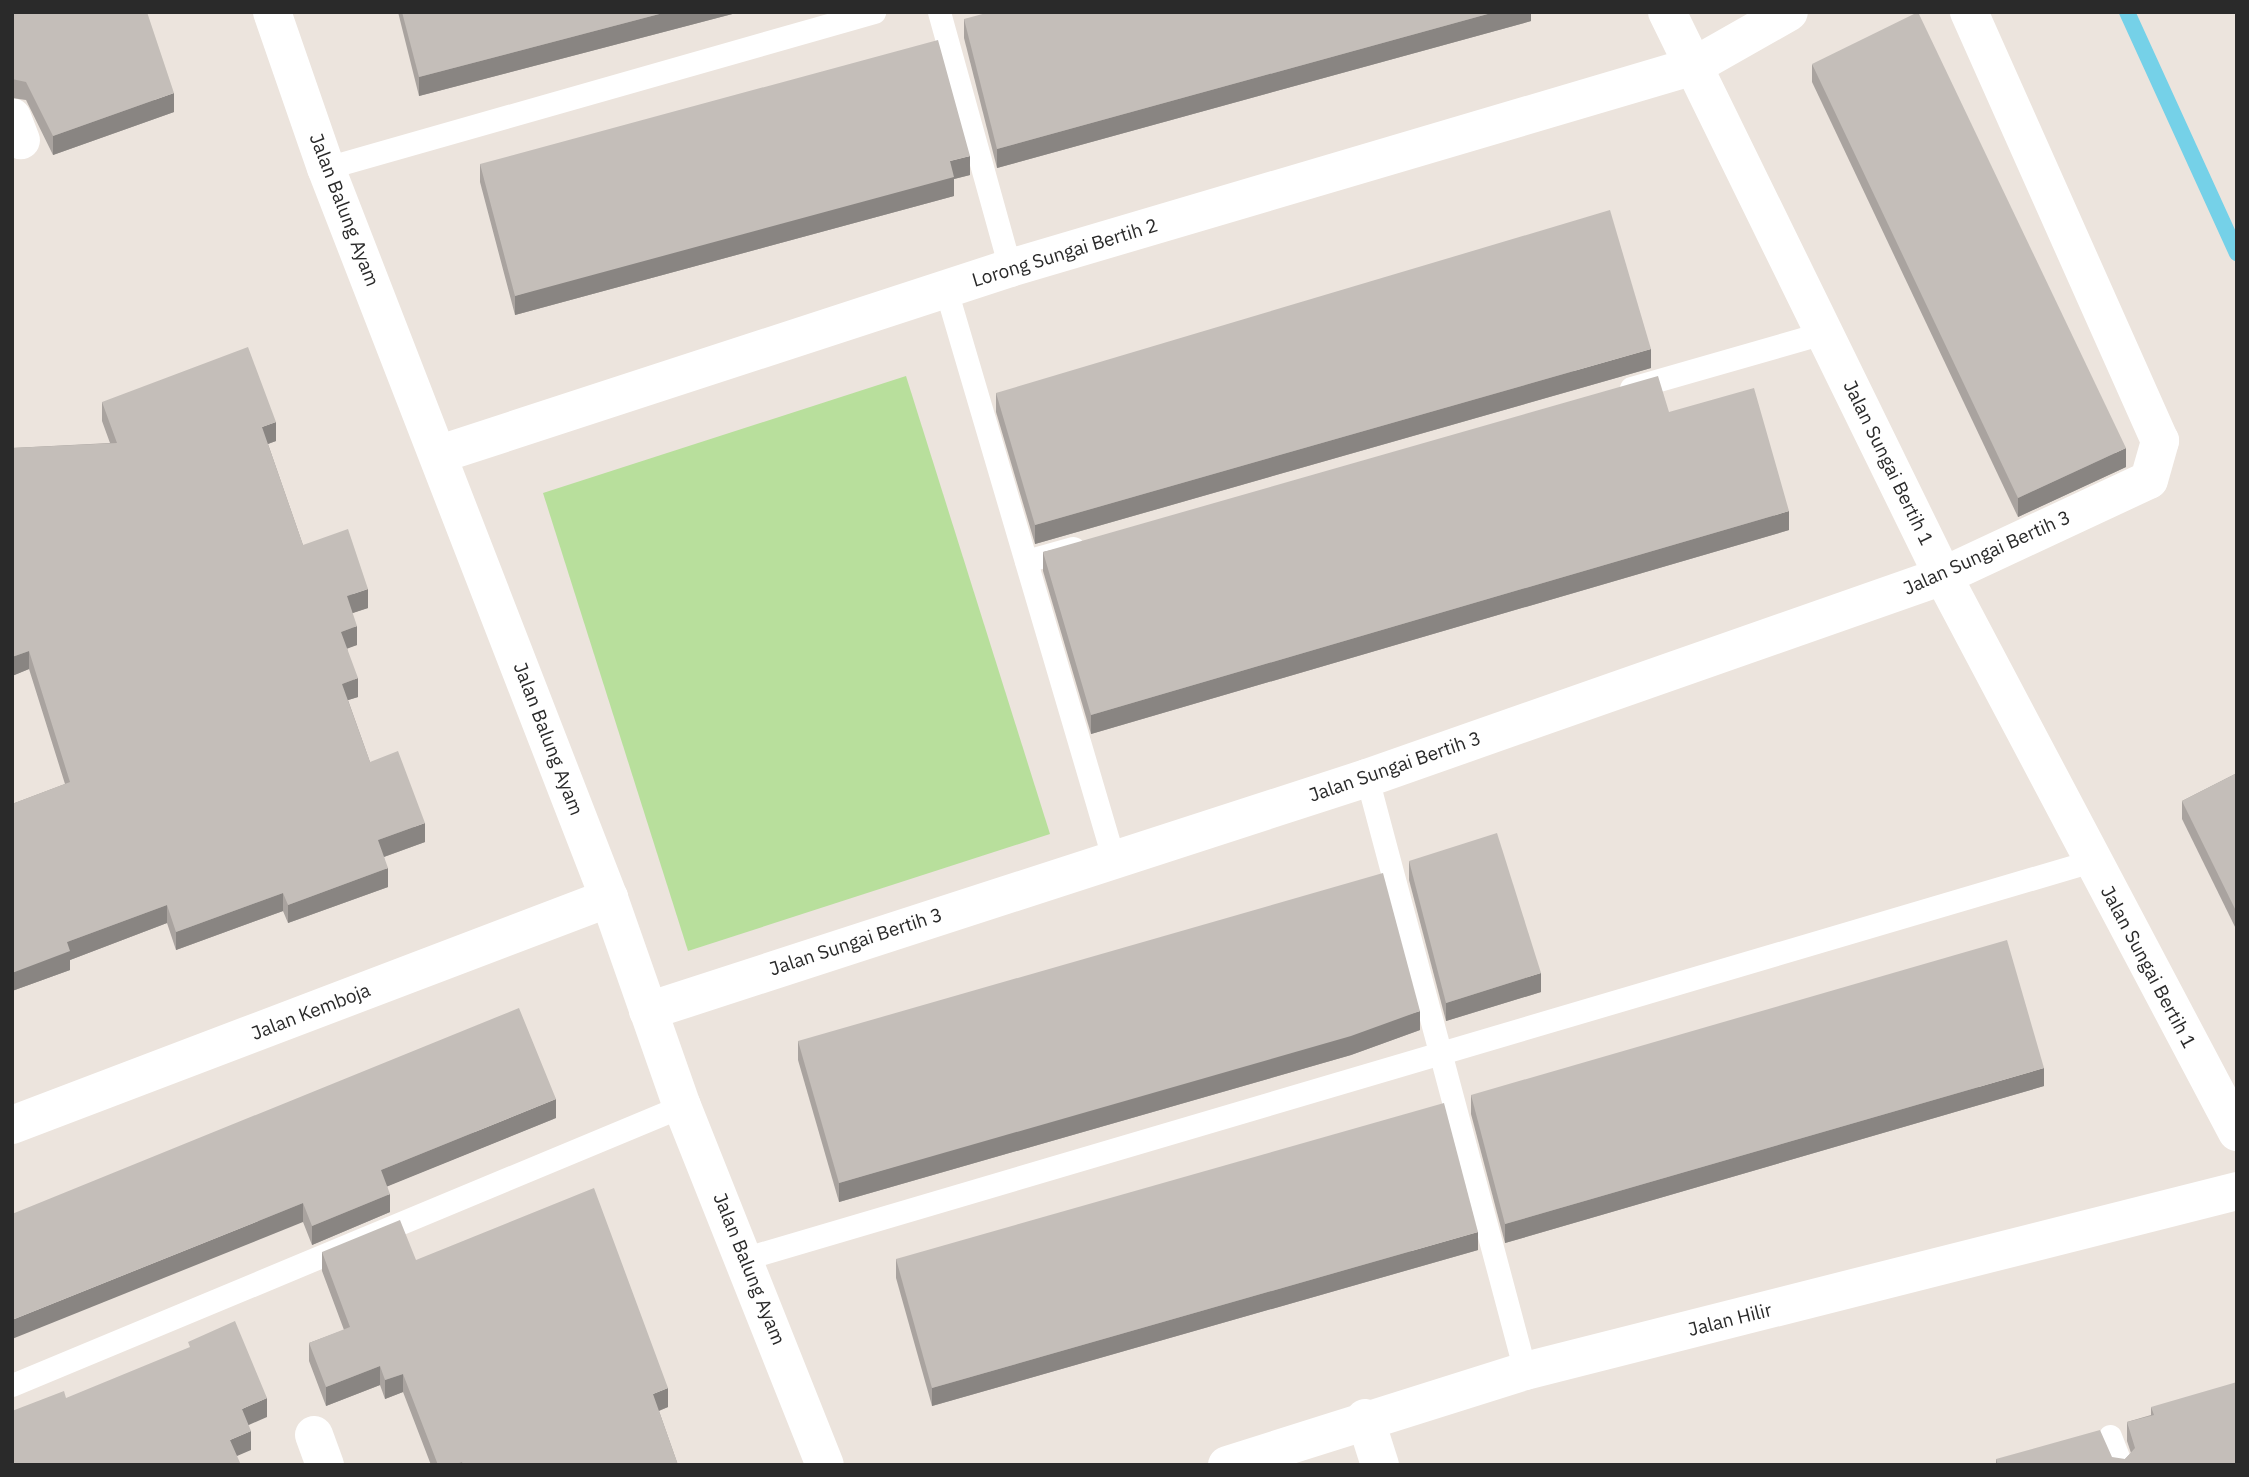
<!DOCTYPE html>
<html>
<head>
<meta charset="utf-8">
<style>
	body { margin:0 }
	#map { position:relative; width:2249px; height:1477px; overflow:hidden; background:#ece4dd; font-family:"IBM Plex Sans",sans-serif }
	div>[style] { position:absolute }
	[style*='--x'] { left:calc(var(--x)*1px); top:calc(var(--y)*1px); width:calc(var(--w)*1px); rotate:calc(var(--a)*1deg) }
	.green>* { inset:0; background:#b8df9c }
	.stream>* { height:16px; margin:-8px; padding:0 8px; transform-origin:8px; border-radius:8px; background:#75d1e8 }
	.lane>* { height:23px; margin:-11.5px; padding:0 11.5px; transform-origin:11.5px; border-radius:11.5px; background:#fff }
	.street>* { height:38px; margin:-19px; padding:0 19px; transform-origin:19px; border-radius:19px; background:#fff }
	.secondary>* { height:38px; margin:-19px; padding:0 19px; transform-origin:19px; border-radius:19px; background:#fff }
	.wall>* { inset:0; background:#a9a39f }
	.shaded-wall>* { inset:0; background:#898582 }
	.building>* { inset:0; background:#c4beb9 }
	span { translate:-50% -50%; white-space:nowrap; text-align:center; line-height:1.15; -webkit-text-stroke:5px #fff; paint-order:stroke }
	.street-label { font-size:19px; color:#2a2a2a }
	.frame { position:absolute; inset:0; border:14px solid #2a2a2a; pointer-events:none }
</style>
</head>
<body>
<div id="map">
	<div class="green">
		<i style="clip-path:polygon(906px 376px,1050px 834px,688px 951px,543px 493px)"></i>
	</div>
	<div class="stream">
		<i style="--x:2127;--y:12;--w:265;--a:65.5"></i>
	</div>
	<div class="lane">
		<i style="--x:939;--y:12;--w:266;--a:74.5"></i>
		<i style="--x:326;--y:168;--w:570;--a:-15.89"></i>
		<i style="--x:946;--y:290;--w:591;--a:73.59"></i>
		<i style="--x:1631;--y:388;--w:200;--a:-16"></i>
		<i style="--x:1026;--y:561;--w:49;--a:-15.5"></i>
		<i style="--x:1367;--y:778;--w:614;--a:75.08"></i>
		<i style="--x:746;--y:1258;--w:1402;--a:-16.44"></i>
		<i style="--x:12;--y:1385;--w:726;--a:-22.61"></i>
		<i style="--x:2110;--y:1436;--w:31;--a:69"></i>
	</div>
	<div class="street">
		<i style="--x:272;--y:12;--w:165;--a:70.9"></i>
		<i style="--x:326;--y:168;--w:783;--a:68.81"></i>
		<i style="--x:609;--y:898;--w:220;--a:70.7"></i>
		<i style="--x:682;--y:1106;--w:386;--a:68.3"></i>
		<i style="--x:1667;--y:12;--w:628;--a:63.92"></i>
		<i style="--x:1943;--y:576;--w:629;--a:62.13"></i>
		<i style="--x:12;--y:117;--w:25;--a:69"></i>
		<i style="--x:440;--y:454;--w:600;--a:-18.07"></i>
		<i style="--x:1010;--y:268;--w:713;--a:-16.45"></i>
		<i style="--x:1694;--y:66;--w:109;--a:-29.6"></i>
		<i style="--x:648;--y:1011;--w:756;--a:-17.96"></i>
		<i style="--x:1367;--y:778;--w:610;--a:-19.33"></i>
		<i style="--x:1943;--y:576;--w:227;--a:-25"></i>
		<i style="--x:2149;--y:480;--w:41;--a:-74.2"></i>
		<i style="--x:2160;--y:441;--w:470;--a:-114"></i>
		<i style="--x:12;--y:1125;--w:639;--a:-20.82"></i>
		<i style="--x:1365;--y:1418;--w:49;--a:72.3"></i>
		<i style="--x:314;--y:1435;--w:32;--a:70"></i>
	</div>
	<div class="secondary">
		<i style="--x:1227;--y:1465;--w:312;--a:-17.5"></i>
		<i style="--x:1525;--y:1371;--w:734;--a:-14.19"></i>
	</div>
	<div class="wall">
		<i style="clip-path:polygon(12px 12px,174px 112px,53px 155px,26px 100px,12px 98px)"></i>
		<i style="clip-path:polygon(398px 12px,740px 12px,419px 96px)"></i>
		<i style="clip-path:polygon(1531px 12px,1531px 21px,997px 168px,964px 38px,964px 19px)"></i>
		<i style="clip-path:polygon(1812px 64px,2126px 467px,2018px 517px,1812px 82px)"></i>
		<i style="clip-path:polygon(480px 164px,970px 175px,954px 179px,954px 196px,515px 315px,480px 182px)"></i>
		<i style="clip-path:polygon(1651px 368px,1035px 544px,996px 412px,996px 393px)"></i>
		<i style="clip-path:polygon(102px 402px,276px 441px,268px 444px,303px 545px,368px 608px,352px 613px,357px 645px,347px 648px,358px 697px,348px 700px,370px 762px,425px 842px,384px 857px,388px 887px,288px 923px,283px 911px,176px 950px,167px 923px,70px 960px,70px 970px,12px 991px,12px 804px,65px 784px,29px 669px,12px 676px,12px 448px,110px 443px,102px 421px)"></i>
		<i style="clip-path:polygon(1669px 412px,1789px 530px,1091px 734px,1043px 571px,1043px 552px)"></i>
		<i style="clip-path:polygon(2237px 773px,2237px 931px,2182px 819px,2182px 801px)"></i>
		<i style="clip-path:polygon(1409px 861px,1541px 992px,1446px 1021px,1409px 880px)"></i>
		<i style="clip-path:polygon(1420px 1030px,1351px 1055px,839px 1202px,798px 1060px,798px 1041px)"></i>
		<i style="clip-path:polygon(2044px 1086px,1505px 1243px,1471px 1114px,1471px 1095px)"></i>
		<i style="clip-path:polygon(556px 1118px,387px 1186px,390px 1212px,312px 1245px,303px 1222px,12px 1214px)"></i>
		<i style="clip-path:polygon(1478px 1250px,932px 1406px,896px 1278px,896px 1259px)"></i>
		<i style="clip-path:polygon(322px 1252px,416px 1260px,668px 1407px,659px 1411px,678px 1465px,431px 1465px,403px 1392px,385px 1399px,380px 1385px,326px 1406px,309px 1361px,309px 1343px,344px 1330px,322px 1271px)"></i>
		<i style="clip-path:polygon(2151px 1407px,2237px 1465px,1996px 1465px,1996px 1459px,2125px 1459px,2131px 1453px,2127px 1441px,2127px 1422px,2151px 1415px)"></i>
	</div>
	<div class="shaded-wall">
		<i style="clip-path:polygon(667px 12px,740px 12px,419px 96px,419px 77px)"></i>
		<i style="clip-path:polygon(1495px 12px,1531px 12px,1531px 21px,997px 168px,997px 149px)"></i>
		<i style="clip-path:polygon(174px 93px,174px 112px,53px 155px,53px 136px)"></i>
		<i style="clip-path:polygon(970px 156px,970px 175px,954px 179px,954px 196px,515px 315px,515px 296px,950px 161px)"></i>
		<i style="clip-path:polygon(1651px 349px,1651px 368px,1035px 544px,1035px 525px)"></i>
		<i style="clip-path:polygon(276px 422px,276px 441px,262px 446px,262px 427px)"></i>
		<i style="clip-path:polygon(2126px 448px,2126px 467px,2018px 517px,2018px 498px)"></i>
		<i style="clip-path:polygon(1789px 511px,1789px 530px,1091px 734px,1091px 715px)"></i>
		<i style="clip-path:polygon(368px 589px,368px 608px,347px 615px,347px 596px)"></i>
		<i style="clip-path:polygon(357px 626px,357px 645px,341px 651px,341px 632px)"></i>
		<i style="clip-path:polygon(29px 651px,29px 669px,12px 676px,12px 657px)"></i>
		<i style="clip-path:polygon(358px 678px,358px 697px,342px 702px,342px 684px)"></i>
		<i style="clip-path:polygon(425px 823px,425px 842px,378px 859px,378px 840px)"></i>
		<i style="clip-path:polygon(388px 868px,388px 887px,288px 923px,288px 905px)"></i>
		<i style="clip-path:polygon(283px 893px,283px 911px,176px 950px,176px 932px)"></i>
		<i style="clip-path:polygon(167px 905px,167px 923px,70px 960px,70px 970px,12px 991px,12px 973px,67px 942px)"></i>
		<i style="clip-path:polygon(1541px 973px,1541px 992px,1446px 1021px,1446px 1003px)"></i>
		<i style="clip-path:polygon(1420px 1011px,1420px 1030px,1351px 1055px,839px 1202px,839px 1183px)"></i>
		<i style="clip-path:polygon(2044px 1068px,2044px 1086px,1505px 1243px,1505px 1224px)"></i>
		<i style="clip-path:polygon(556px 1099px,556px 1118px,381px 1189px,381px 1170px)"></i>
		<i style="clip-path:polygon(390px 1194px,390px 1212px,312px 1245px,312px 1226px)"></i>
		<i style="clip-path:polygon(303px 1203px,303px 1222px,12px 1339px,12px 1320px)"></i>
		<i style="clip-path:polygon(1478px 1232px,1478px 1250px,932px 1406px,932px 1388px)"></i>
		<i style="clip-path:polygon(380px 1366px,380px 1385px,326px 1406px,326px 1387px)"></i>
		<i style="clip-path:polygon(403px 1374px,403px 1392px,385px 1399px,385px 1380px)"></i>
		<i style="clip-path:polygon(668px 1388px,668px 1407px,653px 1413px,653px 1394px)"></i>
		<i style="clip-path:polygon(267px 1398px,267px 1417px,242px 1428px,242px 1409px)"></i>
		<i style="clip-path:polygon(251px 1431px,251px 1450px,230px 1459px,230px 1440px)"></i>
	</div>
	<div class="building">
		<i style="clip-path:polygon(12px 12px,147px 12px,174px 93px,53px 136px,26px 82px,12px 79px)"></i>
		<i style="clip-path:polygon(402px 12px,667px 12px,419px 77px)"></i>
		<i style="clip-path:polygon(990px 12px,1495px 12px,997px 149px,964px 19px)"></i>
		<i style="clip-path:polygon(1918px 12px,2126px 448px,2018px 498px,1812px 64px)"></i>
		<i style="clip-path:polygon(938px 40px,970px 156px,950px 161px,954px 177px,515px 296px,480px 164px)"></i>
		<i style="clip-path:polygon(1610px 210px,1651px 349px,1035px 525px,996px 393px)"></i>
		<i style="clip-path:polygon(248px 347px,276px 422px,262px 427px,303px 545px,348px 529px,368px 589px,347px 596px,357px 626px,341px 632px,358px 678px,342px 684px,370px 762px,398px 751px,425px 823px,378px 840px,388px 868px,288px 905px,283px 893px,176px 932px,167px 905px,67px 942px,70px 951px,12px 973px,12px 804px,70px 782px,29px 651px,12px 657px,12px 448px,117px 443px,102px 402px)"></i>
		<i style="clip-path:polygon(1658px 376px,1669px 412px,1754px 388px,1789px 511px,1091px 715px,1043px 552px)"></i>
		<i style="clip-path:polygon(2237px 773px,2237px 913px,2182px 801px)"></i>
		<i style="clip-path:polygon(1497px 833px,1541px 973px,1446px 1003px,1409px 861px)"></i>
		<i style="clip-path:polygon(1383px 873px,1420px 1011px,1351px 1036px,839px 1183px,798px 1041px)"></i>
		<i style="clip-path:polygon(2007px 940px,2044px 1068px,1505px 1224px,1471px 1095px)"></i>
		<i style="clip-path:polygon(519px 1008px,556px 1099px,381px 1170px,390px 1194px,312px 1226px,303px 1203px,12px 1320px,12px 1214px)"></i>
		<i style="clip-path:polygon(1444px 1103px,1478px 1232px,932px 1388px,896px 1259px)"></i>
		<i style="clip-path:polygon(594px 1188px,668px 1388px,653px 1394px,678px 1465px,463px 1465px,462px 1462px,454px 1465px,438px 1465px,403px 1374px,385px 1380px,380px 1366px,326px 1387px,309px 1343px,350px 1327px,322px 1252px,400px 1220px,416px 1260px)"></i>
		<i style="clip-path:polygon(235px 1321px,267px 1398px,242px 1409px,251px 1431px,230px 1440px,241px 1465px,12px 1465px,12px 1411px,64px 1391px,66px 1398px,190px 1347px,188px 1342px)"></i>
		<i style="clip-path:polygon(2237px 1382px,2237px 1465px,1998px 1465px,1996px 1459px,2100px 1430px,2112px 1457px,2125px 1459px,2135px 1448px,2127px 1422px,2154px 1415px,2151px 1407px)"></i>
	</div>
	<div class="street-label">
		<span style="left:344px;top:210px;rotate:69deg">Jalan Balung Ayam</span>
		<span style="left:1065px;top:253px;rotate:-17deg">Lorong Sungai Bertih 2</span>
		<span style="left:1888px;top:463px;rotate:64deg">Jalan Sungai Bertih 1</span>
		<span style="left:1987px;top:553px;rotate:-24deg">Jalan Sungai Bertih 3</span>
		<span style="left:548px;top:739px;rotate:69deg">Jalan Balung Ayam</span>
		<span style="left:1395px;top:767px;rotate:-19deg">Jalan Sungai Bertih 3</span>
		<span style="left:856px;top:942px;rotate:-18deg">Jalan Sungai Bertih 3</span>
		<span style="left:2148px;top:967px;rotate:62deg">Jalan Sungai Bertih 1</span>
		<span style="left:311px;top:1012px;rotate:-21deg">Jalan Kemboja</span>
		<span style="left:749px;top:1269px;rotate:68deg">Jalan Balung Ayam</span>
		<span style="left:1730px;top:1320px;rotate:-14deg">Jalan Hilir</span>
	</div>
	<div class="frame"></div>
</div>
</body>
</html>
